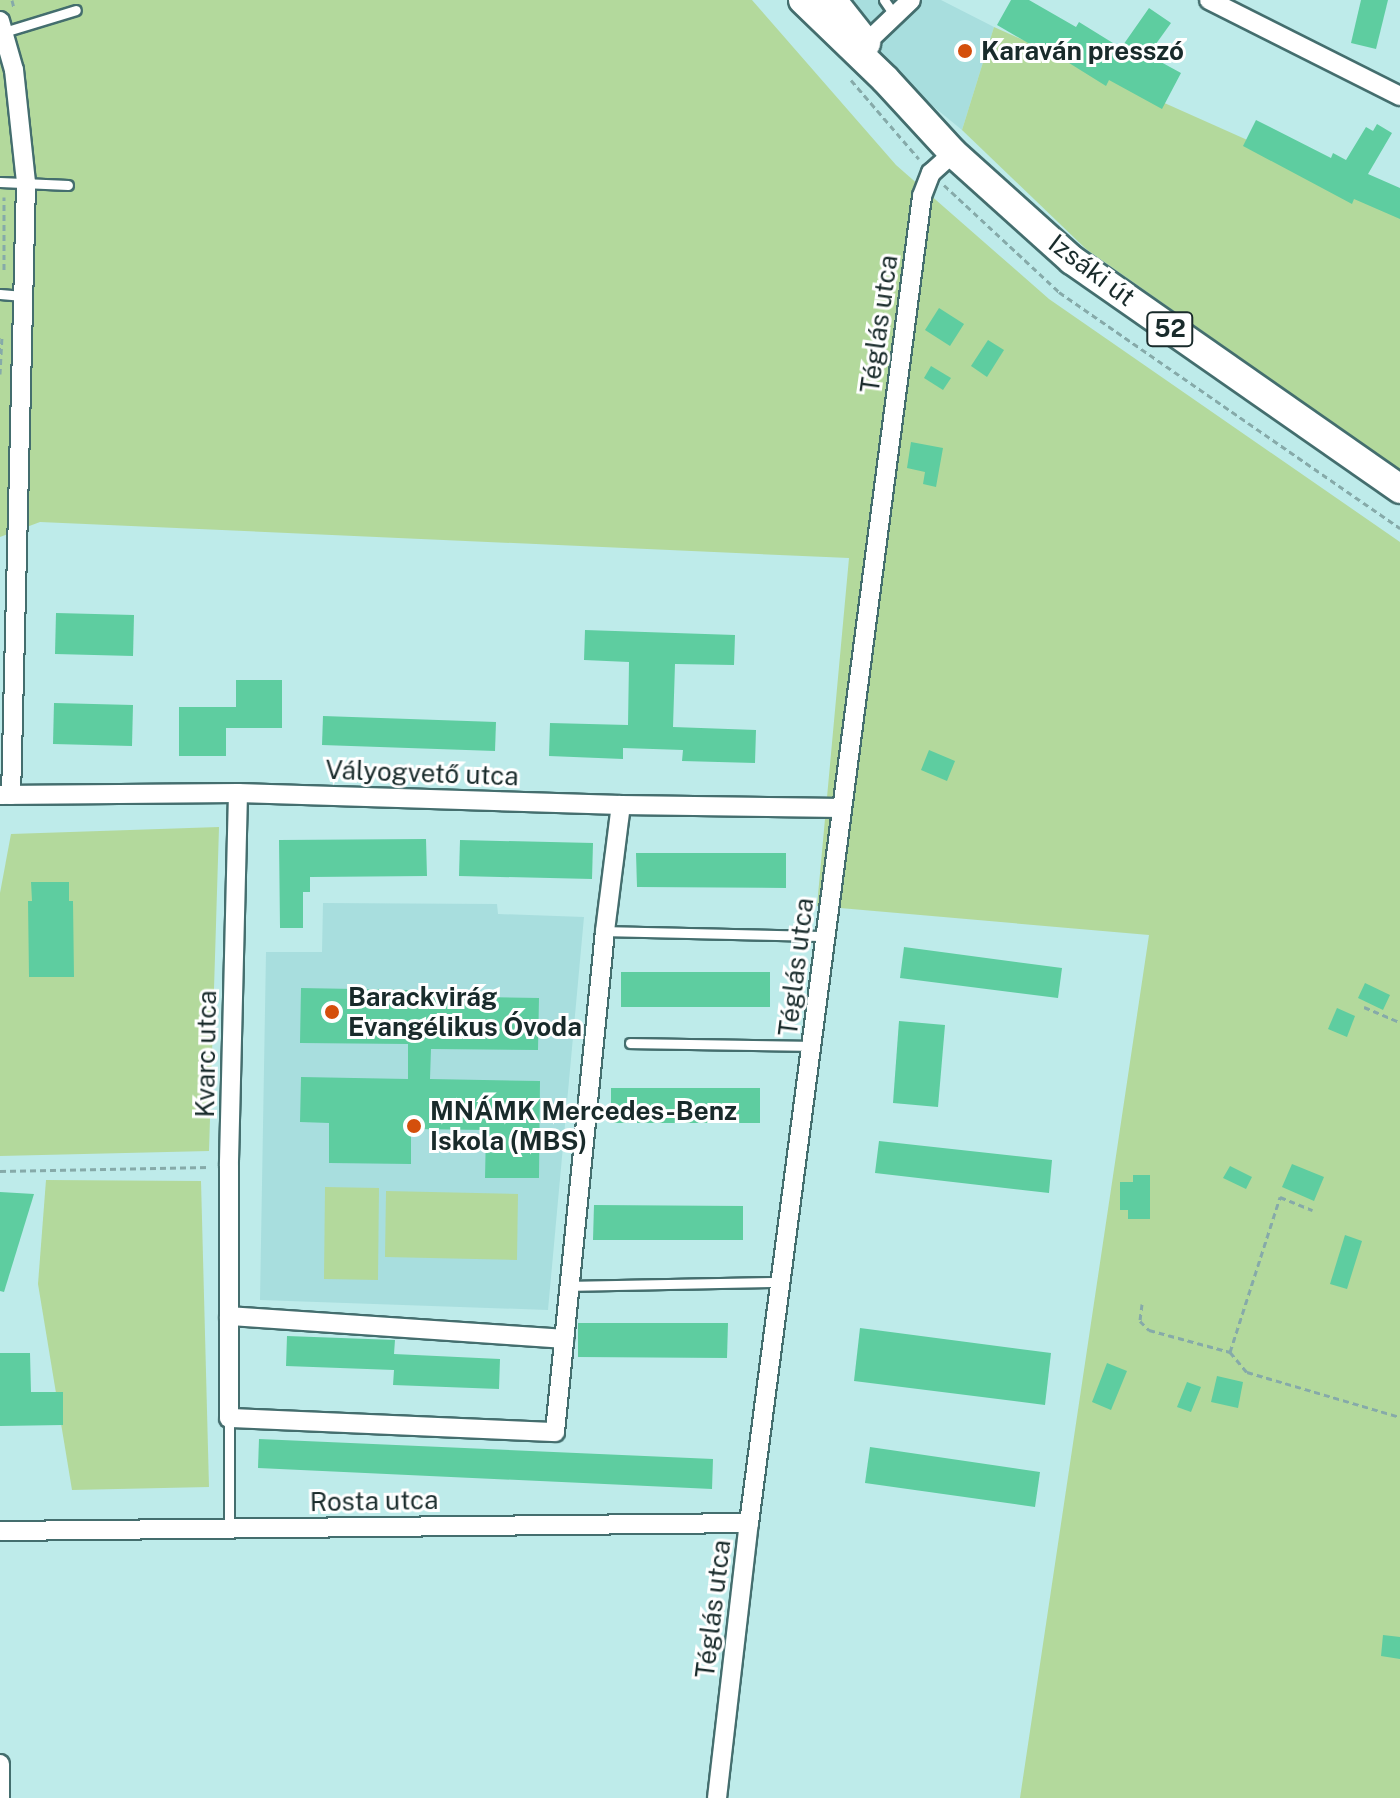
<!DOCTYPE html>
<html>
<head>
<meta charset="utf-8">
<style>
	body { margin:0 }
	#map { position:relative; width:1400px; height:1798px; overflow:hidden; background:#beebea; font-family:"Public Sans",sans-serif }
	div>[style] { position:absolute }
	[style*='--x'] { left:calc(var(--x)*1px); top:calc(var(--y)*1px); width:calc(var(--w)*1px); rotate:calc(var(--a)*1deg) }
	.built>* { inset:0; background:#a8dede }
	.green>* { inset:0; background:#b3d99c }
	.building>* { inset:0; background:#5ecda0 }
	.path>* { height:3px; margin-top:-1.5px; transform-origin:0; background:repeating-linear-gradient(90deg,#86aaa9 0 6px,transparent 0 10px) }
	.roads { filter:drop-shadow(2px 0 #446e6e) drop-shadow(-2px 0 #446e6e) drop-shadow(0 2px #446e6e) drop-shadow(0 -2px #446e6e) }
	.service>* { height:9px; margin:-4.5px; padding:0 4.5px; transform-origin:4.5px; border-radius:4.5px; background:#fff }
	.minor>* { height:18px; margin:-9px; padding:0 9px; transform-origin:9px; border-radius:9px; background:#fff }
	.primary>* { height:28px; margin:-14px; padding:0 14px; transform-origin:14px; border-radius:14px; background:#fff }
	.dots>* { width:22px; height:22px; translate:-50% -50%; box-sizing:border-box; border:4px solid #fff; border-radius:50% }
	span { translate:-50% -50%; white-space:nowrap; text-align:center; line-height:1.15; -webkit-text-stroke:6px #fff; paint-order:stroke }
	.shield-label span { padding:2px 6px; background:#fff; border:2px solid; border-radius:6px; -webkit-text-stroke-width:0 }
	.shield-label { font-size:24px; color:#192b2b; font-weight:700 }
	.poi-label { font-size:26px; color:#192b2b; font-weight:700 }
	.left { translate:0 -50%; text-align:left }
	.street-label { font-size:26px; color:#192b2b }
</style>
</head>
<body>
<div id="map">
	<div class="built">
		<i style="clip-path:polygon(842px 0,941px 0,994px 27px,962px 130px,896px 76px)"></i>
		<i style="clip-path:polygon(323px 903px,497px 904px,498px 914px,584px 917px,548px 1310px,260px 1300px,266px 952px,322px 952px)"></i>
	</div>
	<div class="green">
		<i style="clip-path:polygon(0 0,752px 0,896px 165px,1049px 299px,1400px 542px,1400px 1798px,1020px 1798px,1149px 935px,817px 906px,849px 558px,40px 522px,0 537px)"></i>
		<i style="clip-path:polygon(994px 27px,1400px 208px,1400px 470px,1086px 249px,962px 130px)"></i>
		<i style="clip-path:polygon(219px 827px,209px 1151px,0 1156px,0 893px,11px 834px)"></i>
		<i style="clip-path:polygon(46px 1180px,201px 1181px,209px 1487px,72px 1490px,38px 1284px)"></i>
		<i style="clip-path:polygon(325px 1187px,379px 1188px,378px 1280px,324px 1279px)"></i>
		<i style="clip-path:polygon(386px 1191px,518px 1194px,517px 1260px,385px 1257px)"></i>
	</div>
	<div class="building">
		<i style="clip-path:polygon(1011px 0,1029px 0,1076px 27px,1079px 22px,1121px 48px,1149px 8px,1171px 23px,1148px 55px,1181px 73px,1162px 109px,1109px 80px,1106px 86px,1037px 43px,1035px 47px,997px 25px)"></i>
		<i style="clip-path:polygon(1361px 0,1388px 0,1376px 49px,1351px 43px)"></i>
		<i style="clip-path:polygon(1256px 120px,1331px 158px,1333px 153px,1346px 160px,1366px 127px,1373px 131px,1377px 124px,1392px 133px,1368px 174px,1400px 188px,1400px 219px,1354px 199px,1352px 204px,1243px 146px)"></i>
		<i style="clip-path:polygon(939px 308px,964px 324px,950px 346px,925px 330px)"></i>
		<i style="clip-path:polygon(988px 340px,1004px 350px,987px 377px,971px 366px)"></i>
		<i style="clip-path:polygon(931px 366px,951px 378px,943px 390px,924px 378px)"></i>
		<i style="clip-path:polygon(911px 442px,943px 448px,936px 487px,923px 484px,925px 472px,907px 468px)"></i>
		<i style="clip-path:polygon(56px 613px,134px 615px,133px 656px,55px 654px)"></i>
		<i style="clip-path:polygon(585px 630px,735px 635px,734px 665px,675px 664px,673px 727px,756px 730px,755px 763px,682px 761px,683px 750px,623px 748px,623px 759px,549px 756px,550px 723px,628px 725px,629px 662px,584px 660px)"></i>
		<i style="clip-path:polygon(236px 680px,282px 680px,282px 728px,226px 728px,226px 756px,179px 756px,179px 707px,236px 707px)"></i>
		<i style="clip-path:polygon(54px 703px,133px 705px,132px 746px,53px 744px)"></i>
		<i style="clip-path:polygon(323px 716px,496px 722px,495px 751px,322px 745px)"></i>
		<i style="clip-path:polygon(929px 750px,955px 761px,947px 781px,921px 770px)"></i>
		<i style="clip-path:polygon(426px 839px,427px 876px,310px 877px,310px 892px,303px 892px,303px 928px,280px 928px,279px 840px)"></i>
		<i style="clip-path:polygon(460px 840px,593px 843px,592px 879px,459px 876px)"></i>
		<i style="clip-path:polygon(636px 853px,786px 853px,786px 888px,637px 887px)"></i>
		<i style="clip-path:polygon(31px 882px,69px 882px,69px 901px,73px 901px,74px 977px,29px 977px,28px 901px,32px 901px)"></i>
		<i style="clip-path:polygon(904px 947px,1062px 968px,1058px 998px,900px 978px)"></i>
		<i style="clip-path:polygon(621px 972px,770px 972px,770px 1007px,621px 1007px)"></i>
		<i style="clip-path:polygon(1365px 983px,1390px 995px,1383px 1010px,1358px 998px)"></i>
		<i style="clip-path:polygon(301px 988px,409px 990px,409px 996px,539px 998px,538px 1050px,431px 1049px,430px 1079px,540px 1081px,539px 1178px,485px 1178px,486px 1130px,411px 1129px,411px 1164px,329px 1163px,329px 1123px,300px 1122px,301px 1077px,408px 1079px,408px 1044px,300px 1043px)"></i>
		<i style="clip-path:polygon(1337px 1008px,1355px 1016px,1347px 1037px,1328px 1029px)"></i>
		<i style="clip-path:polygon(899px 1021px,945px 1025px,938px 1107px,893px 1103px)"></i>
		<i style="clip-path:polygon(611px 1088px,760px 1088px,760px 1123px,611px 1123px)"></i>
		<i style="clip-path:polygon(879px 1141px,1052px 1160px,1049px 1193px,875px 1173px)"></i>
		<i style="clip-path:polygon(1292px 1164px,1324px 1177px,1314px 1201px,1282px 1187px)"></i>
		<i style="clip-path:polygon(1230px 1166px,1252px 1177px,1246px 1189px,1223px 1178px)"></i>
		<i style="clip-path:polygon(1133px 1175px,1150px 1175px,1150px 1219px,1128px 1219px,1128px 1210px,1120px 1210px,1120px 1182px,1133px 1182px)"></i>
		<i style="clip-path:polygon(0 1192px,34px 1194px,4px 1292px,0 1291px)"></i>
		<i style="clip-path:polygon(594px 1205px,743px 1206px,743px 1240px,593px 1240px)"></i>
		<i style="clip-path:polygon(1345px 1235px,1362px 1241px,1347px 1289px,1330px 1284px)"></i>
		<i style="clip-path:polygon(578px 1323px,728px 1323px,727px 1358px,578px 1357px)"></i>
		<i style="clip-path:polygon(860px 1328px,1051px 1353px,1045px 1405px,854px 1381px)"></i>
		<i style="clip-path:polygon(287px 1336px,395px 1340px,394px 1354px,500px 1359px,499px 1389px,393px 1385px,394px 1370px,286px 1366px)"></i>
		<i style="clip-path:polygon(0 1353px,30px 1353px,31px 1392px,63px 1392px,63px 1425px,0 1426px)"></i>
		<i style="clip-path:polygon(1107px 1363px,1127px 1371px,1111px 1410px,1092px 1402px)"></i>
		<i style="clip-path:polygon(1217px 1376px,1243px 1382px,1238px 1408px,1211px 1402px)"></i>
		<i style="clip-path:polygon(1187px 1382px,1201px 1387px,1191px 1412px,1177px 1407px)"></i>
		<i style="clip-path:polygon(259px 1439px,713px 1459px,712px 1489px,258px 1468px)"></i>
		<i style="clip-path:polygon(870px 1447px,1040px 1472px,1035px 1507px,865px 1483px)"></i>
		<i style="clip-path:polygon(1383px 1635px,1400px 1637px,1400px 1659px,1381px 1656px)"></i>
	</div>
	<div class="path">
		<i style="--x:12;--y:0;--w:8;--a:76"></i>
		<i style="--x:851;--y:80;--w:104;--a:49.3"></i>
		<i style="--x:944;--y:185;--w:157;--a:42.9"></i>
		<i style="--x:1059;--y:292;--w:415;--a:34.7"></i>
		<i style="--x:4;--y:270;--w:73;--a:-90"></i>
		<i style="--x:0;--y:374;--w:37;--a:-87"></i>
		<i style="--x:1364;--y:1007;--w:39;--a:23"></i>
		<i style="--x:0;--y:1171;--w:209;--a:-1.1"></i>
		<i style="--x:1142;--y:1304;--w:17;--a:97"></i>
		<i style="--x:1140;--y:1321;--w:13;--a:45"></i>
		<i style="--x:1149;--y:1330;--w:84;--a:15.2"></i>
		<i style="--x:1230;--y:1352;--w:26;--a:50"></i>
		<i style="--x:1247;--y:1372;--w:159;--a:16.4"></i>
		<i style="--x:1230;--y:1352;--w:163;--a:-72.1"></i>
		<i style="--x:1280;--y:1197;--w:35;--a:22"></i>
	</div>
	<div class="roads">
		<div class="service">
			<i style="--x:884;--y:0;--w:19;--a:55"></i>
			<i style="--x:4;--y:32;--w:75;--a:-17"></i>
			<i style="--x:0;--y:182;--w:68;--a:2.5"></i>
			<i style="--x:0;--y:294;--w:23;--a:5"></i>
			<i style="--x:605;--y:931;--w:222;--a:1.3"></i>
			<i style="--x:630;--y:1043;--w:182;--a:0.9"></i>
			<i style="--x:569;--y:1286;--w:211;--a:-1.1"></i>
			<i style="--x:229;--y:1418;--w:110;--a:90"></i>
		</div>
		<div class="minor">
			<i style="--x:1209;--y:0;--w:214;--a:26.7"></i>
			<i style="--x:0;--y:21;--w:51;--a:74.1"></i>
			<i style="--x:14;--y:70;--w:114;--a:83.9"></i>
			<i style="--x:26;--y:183;--w:612;--a:91.4"></i>
			<i style="--x:866;--y:43;--w:62;--a:-43.7"></i>
			<i style="--x:238;--y:793;--w:373;--a:91.4"></i>
			<i style="--x:229;--y:1166;--w:252;--a:90"></i>
			<i style="--x:229;--y:1418;--w:326;--a:2.5"></i>
			<i style="--x:555;--y:1432;--w:503;--a:-84.3"></i>
			<i style="--x:605;--y:931;--w:127;--a:-82.8"></i>
			<i style="--x:0;--y:795;--w:238;--a:-0.5"></i>
			<i style="--x:238;--y:793;--w:383;--a:1.8"></i>
			<i style="--x:621;--y:805;--w:220;--a:0.8"></i>
			<i style="--x:229;--y:1316;--w:336;--a:3.9"></i>
			<i style="--x:0;--y:1531;--w:749;--a:-0.61"></i>
			<i style="--x:0;--y:1764;--w:34;--a:90"></i>
			<i style="--x:717;--y:1798;--w:277;--a:-83.4"></i>
			<i style="--x:749;--y:1523;--w:1338;--a:-82.57"></i>
			<i style="--x:922;--y:196;--w:25;--a:-69"></i>
			<i style="--x:931;--y:173;--w:30;--a:-42"></i>
		</div>
		<div class="primary">
			<i style="--x:803;--y:0;--w:114;--a:43.9"></i>
			<i style="--x:885;--y:79;--w:100;--a:47.4"></i>
			<i style="--x:953;--y:153;--w:160;--a:42"></i>
			<i style="--x:1072;--y:260;--w:400;--a:34.9"></i>
			<i style="--x:832;--y:0;--w:55;--a:51.7"></i>
		</div>
	</div>
	<div class="dots">
		<i style="left:965px;top:51px;background:#d44f0c"></i>
		<i style="left:332px;top:1012px;background:#d44f0c"></i>
		<i style="left:414px;top:1126px;background:#d44f0c"></i>
	</div>
	<div class="shield-label">
		<span style="left:1170px;top:329px">52</span>
	</div>
	<div class="poi-label">
		<span class="left" style="left:981px;top:51px">Karaván presszó</span>
		<span class="left" style="left:348px;top:1012px">Barackvirág<br>Evangélikus Óvoda</span>
		<span class="left" style="left:430px;top:1126px">MNÁMK Mercedes-Benz<br>Iskola (MBS)</span>
	</div>
	<div class="street-label">
		<span style="left:1092px;top:270px;rotate:37deg">Izsáki út</span>
		<span style="left:879px;top:324px;rotate:-82deg">Téglás utca</span>
		<span style="left:422px;top:773px;rotate:2deg">Vályogvető utca</span>
		<span style="left:796px;top:967px;rotate:-83deg">Téglás utca</span>
		<span style="left:206px;top:1054px;rotate:-89deg">Kvarc utca</span>
		<span style="left:374px;top:1501px;rotate:-1deg">Rosta utca</span>
		<span style="left:713px;top:1609px;rotate:-83deg">Téglás utca</span>
	</div>
</div>
</body>
</html>
